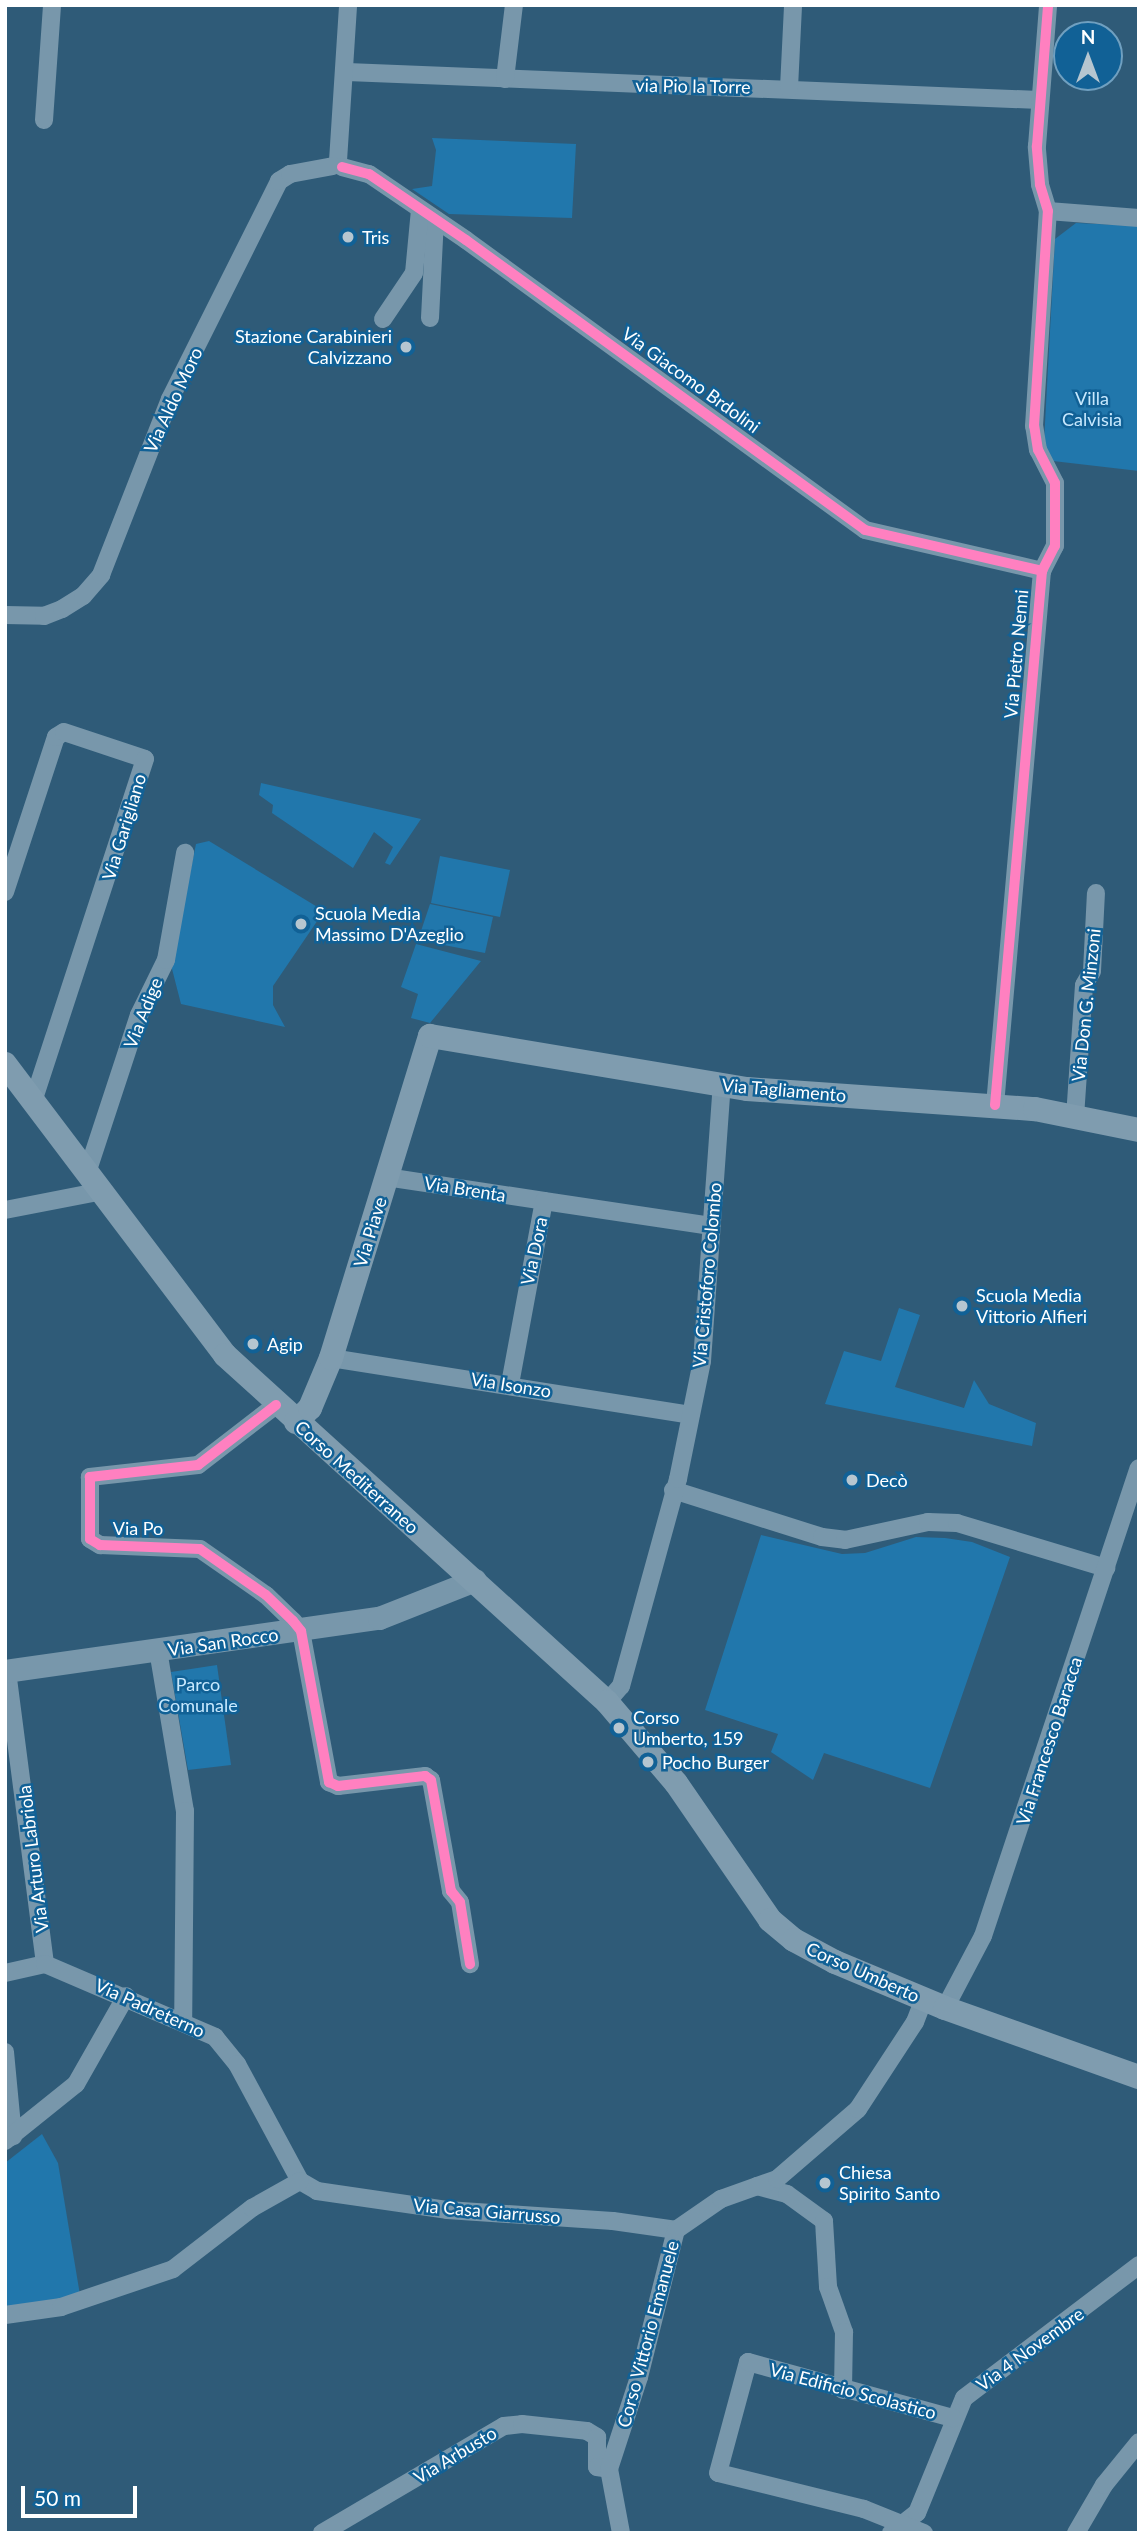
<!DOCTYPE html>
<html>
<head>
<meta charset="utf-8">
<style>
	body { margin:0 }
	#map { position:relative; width:1144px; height:2538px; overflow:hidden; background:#2f5b78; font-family:Lato,sans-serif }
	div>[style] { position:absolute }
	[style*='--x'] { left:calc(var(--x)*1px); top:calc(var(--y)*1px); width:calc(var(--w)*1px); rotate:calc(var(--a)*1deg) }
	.green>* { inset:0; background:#2177ac }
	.minor>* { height:18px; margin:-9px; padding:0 9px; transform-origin:9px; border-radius:9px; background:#7897ab }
	.tertiary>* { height:23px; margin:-11.5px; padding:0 11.5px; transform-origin:11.5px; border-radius:11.5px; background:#7897ab }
	.secondary>* { height:24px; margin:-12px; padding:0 12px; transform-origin:12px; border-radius:12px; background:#7f9caf }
	.cycleway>* { height:10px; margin:-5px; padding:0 5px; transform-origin:5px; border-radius:5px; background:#ff80c0 }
	.dots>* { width:19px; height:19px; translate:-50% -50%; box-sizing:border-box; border:4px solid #116196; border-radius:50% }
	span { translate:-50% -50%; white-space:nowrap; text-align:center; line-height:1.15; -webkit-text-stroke:5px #116196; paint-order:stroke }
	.street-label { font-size:18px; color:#fff }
	.poi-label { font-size:18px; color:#fff }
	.left { translate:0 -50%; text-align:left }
	.right { translate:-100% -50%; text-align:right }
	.park-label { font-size:18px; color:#c8e9fe }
	.frame { position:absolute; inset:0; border:7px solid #fff; pointer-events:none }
	.north { position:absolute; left:1053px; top:21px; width:70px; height:70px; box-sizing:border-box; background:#116196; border:2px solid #70a0c0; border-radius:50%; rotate:0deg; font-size:19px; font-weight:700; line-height:28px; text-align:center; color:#fff }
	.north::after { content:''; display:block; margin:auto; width:24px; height:32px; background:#b6c6d0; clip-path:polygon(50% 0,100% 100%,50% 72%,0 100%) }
	.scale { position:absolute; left:21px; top:2486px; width:116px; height:32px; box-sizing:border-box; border:4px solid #fff; border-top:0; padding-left:9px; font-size:21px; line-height:24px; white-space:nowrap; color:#fff; -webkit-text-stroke:5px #116196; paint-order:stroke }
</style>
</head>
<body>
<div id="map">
	<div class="green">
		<i style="clip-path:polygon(432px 138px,576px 144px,572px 218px,449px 214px,412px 189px,432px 186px,436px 150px)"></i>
		<i style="clip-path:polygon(1076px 223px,1139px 226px,1139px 471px,1053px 461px,1044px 442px,1055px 239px)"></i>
		<i style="clip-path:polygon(261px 783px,408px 816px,421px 819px,390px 865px,385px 863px,393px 847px,374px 832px,353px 868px,272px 813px,273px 805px,259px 795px)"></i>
		<i style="clip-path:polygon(209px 841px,324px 911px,273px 986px,273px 1005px,285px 1027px,181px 1004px,171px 965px,196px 844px)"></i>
		<i style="clip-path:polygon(440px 856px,510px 870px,500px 917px,431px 903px)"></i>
		<i style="clip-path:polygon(430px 904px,493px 917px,485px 953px,418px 940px)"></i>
		<i style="clip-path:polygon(416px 944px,481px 961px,430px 1023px,411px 1018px,418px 994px,401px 987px)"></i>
		<i style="clip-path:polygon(899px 1308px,920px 1315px,895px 1387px,964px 1408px,974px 1380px,989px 1404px,1036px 1423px,1032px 1446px,825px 1404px,844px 1351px,881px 1361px)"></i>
		<i style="clip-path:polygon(761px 1535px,842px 1554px,865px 1553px,916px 1537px,945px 1538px,972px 1542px,1010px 1557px,930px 1788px,824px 1753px,813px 1780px,771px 1752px,778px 1734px,705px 1710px)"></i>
		<i style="clip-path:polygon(217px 1665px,231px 1765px,188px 1770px,171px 1672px)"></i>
		<i style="clip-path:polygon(42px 2134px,58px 2163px,81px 2301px,5px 2315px,5px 2163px)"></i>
	</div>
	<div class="minor">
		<i style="--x:347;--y:72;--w:693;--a:2.32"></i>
		<i style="--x:505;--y:79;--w:75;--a:-83.1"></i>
		<i style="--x:789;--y:88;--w:83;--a:-87.2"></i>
		<i style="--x:44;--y:120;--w:115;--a:-86"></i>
		<i style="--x:338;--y:161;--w:156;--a:-86.3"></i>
		<i style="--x:342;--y:167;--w:28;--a:15"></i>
		<i style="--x:369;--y:174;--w:117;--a:34.2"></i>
		<i style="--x:466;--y:240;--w:493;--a:36"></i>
		<i style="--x:865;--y:530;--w:182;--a:13"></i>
		<i style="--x:1048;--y:211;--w:91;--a:4.4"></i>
		<i style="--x:430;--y:318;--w:99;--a:-87.1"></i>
		<i style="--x:383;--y:319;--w:55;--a:-56"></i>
		<i style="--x:414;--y:273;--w:64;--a:-84.6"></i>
		<i style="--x:5;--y:615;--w:39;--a:1"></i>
		<i style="--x:44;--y:616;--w:19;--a:-21"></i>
		<i style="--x:62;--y:609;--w:25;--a:-32"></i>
		<i style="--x:83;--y:596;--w:28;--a:-49"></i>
		<i style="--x:101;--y:575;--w:189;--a:-68.6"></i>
		<i style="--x:170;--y:399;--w:244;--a:-63.4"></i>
		<i style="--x:279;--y:181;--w:13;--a:-32"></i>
		<i style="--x:290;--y:174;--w:44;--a:-10.5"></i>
		<i style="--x:5;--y:892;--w:163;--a:-71.8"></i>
		<i style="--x:56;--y:737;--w:9;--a:-32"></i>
		<i style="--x:64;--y:732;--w:85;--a:18.4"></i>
		<i style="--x:145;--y:759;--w:360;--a:108.1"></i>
		<i style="--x:995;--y:1105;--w:536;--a:-84.97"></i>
		<i style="--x:1042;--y:571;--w:28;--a:-63"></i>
		<i style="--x:1055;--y:546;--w:63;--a:-90"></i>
		<i style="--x:1055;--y:483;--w:37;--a:-117"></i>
		<i style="--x:1038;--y:450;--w:24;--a:-99"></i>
		<i style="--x:1034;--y:426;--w:215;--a:-86.3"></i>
		<i style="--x:1048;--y:211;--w:28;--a:-107"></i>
		<i style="--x:1040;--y:184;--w:38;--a:-95"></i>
		<i style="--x:1037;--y:146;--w:141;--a:-85.5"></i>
		<i style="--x:1075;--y:1117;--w:132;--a:-86.1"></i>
		<i style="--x:1084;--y:985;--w:16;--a:-60"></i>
		<i style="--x:1092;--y:971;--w:78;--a:-87.1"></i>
		<i style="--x:88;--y:1170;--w:163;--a:-71.8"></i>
		<i style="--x:139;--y:1015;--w:61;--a:-63.9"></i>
		<i style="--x:166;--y:960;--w:109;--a:-79.9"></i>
		<i style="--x:386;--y:1177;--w:160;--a:8.6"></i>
		<i style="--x:5;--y:1210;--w:100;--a:-11"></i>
		<i style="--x:331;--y:1358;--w:364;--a:9"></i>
		<i style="--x:510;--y:1384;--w:186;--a:-79.5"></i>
		<i style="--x:544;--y:1201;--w:169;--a:8.5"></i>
		<i style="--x:276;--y:1405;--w:98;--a:142.4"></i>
		<i style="--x:198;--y:1465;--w:109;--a:173.7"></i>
		<i style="--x:90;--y:1477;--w:62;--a:90"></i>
		<i style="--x:90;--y:1539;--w:12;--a:31"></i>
		<i style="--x:100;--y:1545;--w:100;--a:2.3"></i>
		<i style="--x:200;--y:1549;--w:80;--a:34.9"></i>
		<i style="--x:266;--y:1595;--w:37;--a:44"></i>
		<i style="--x:293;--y:1621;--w:13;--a:51"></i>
		<i style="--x:301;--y:1631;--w:154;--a:79.5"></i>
		<i style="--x:329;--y:1782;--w:10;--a:24"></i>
		<i style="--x:338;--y:1786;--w:88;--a:-6.6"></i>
		<i style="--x:425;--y:1776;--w:7;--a:34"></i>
		<i style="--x:431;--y:1780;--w:113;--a:79.8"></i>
		<i style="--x:451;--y:1891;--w:14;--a:51"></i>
		<i style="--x:460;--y:1902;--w:63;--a:80.8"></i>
		<i style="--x:673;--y:1490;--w:156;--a:17.5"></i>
		<i style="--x:822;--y:1537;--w:23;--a:7"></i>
		<i style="--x:845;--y:1540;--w:85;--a:-12.2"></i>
		<i style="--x:928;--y:1522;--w:29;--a:2"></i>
		<i style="--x:957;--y:1523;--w:156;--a:16.8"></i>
		<i style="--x:158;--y:1650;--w:163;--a:80.5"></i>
		<i style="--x:185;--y:1811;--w:211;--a:90.5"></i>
		<i style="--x:7;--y:1671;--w:295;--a:82.6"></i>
		<i style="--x:607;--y:1702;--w:21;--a:-49"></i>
		<i style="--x:621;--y:1686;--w:215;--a:-74.6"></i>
		<i style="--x:678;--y:1479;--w:120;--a:-78.5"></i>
		<i style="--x:702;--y:1361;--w:277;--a:-85.9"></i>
		<i style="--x:5;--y:1973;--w:41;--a:-12.7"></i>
		<i style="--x:45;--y:1964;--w:185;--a:23.2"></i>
		<i style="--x:215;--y:2037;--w:35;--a:51"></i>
		<i style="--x:237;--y:2064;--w:133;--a:61.7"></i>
		<i style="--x:300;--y:2181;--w:20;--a:30"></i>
		<i style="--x:317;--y:2191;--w:131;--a:8.3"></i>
		<i style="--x:447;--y:2210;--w:166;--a:3.8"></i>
		<i style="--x:613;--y:2221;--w:64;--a:8.1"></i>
		<i style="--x:945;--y:2008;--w:81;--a:-62.2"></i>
		<i style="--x:983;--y:1936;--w:493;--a:-71.6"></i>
		<i style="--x:5;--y:2052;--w:85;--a:84.6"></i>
		<i style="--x:5;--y:2141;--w:91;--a:-38.8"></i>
		<i style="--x:76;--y:2084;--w:101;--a:-60.4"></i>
		<i style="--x:757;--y:2186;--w:31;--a:15"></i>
		<i style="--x:787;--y:2194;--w:46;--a:36.1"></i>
		<i style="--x:824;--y:2221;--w:66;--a:86.5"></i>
		<i style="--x:828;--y:2287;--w:48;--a:70.4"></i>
		<i style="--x:844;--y:2332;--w:58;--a:91"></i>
		<i style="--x:5;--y:2315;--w:57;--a:-8.1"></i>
		<i style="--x:61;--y:2307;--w:118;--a:-18.7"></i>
		<i style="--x:173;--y:2269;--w:100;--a:-37.7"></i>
		<i style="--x:252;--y:2208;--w:55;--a:-29.4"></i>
		<i style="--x:322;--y:2533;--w:211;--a:-30.5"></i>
		<i style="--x:504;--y:2426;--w:18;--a:-6"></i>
		<i style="--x:522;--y:2424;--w:65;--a:6.1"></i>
		<i style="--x:587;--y:2431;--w:12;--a:31"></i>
		<i style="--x:597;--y:2437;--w:30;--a:90"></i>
		<i style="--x:597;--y:2467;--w:12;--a:9"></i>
		<i style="--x:621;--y:2533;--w:65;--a:-100.6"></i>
		<i style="--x:609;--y:2469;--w:97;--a:-71.9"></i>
		<i style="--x:639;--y:2377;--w:152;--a:-75.9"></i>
		<i style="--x:676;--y:2230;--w:55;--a:-34.6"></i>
		<i style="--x:721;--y:2199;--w:59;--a:-19.7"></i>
		<i style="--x:777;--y:2179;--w:107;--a:-40.8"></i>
		<i style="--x:858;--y:2109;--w:104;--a:-56.8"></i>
		<i style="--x:915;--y:2022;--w:25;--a:-69"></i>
		<i style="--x:891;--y:2533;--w:33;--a:-38"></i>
		<i style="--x:917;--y:2513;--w:124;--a:-67.8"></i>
		<i style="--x:964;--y:2398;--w:220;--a:-37.2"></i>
		<i style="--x:924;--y:2533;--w:65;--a:-158.2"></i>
		<i style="--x:864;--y:2509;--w:150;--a:-166.1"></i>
		<i style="--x:718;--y:2473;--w:115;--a:-74.9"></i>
		<i style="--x:748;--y:2362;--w:213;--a:15.3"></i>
		<i style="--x:1076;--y:2533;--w:56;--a:-59.7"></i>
		<i style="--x:1104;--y:2485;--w:55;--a:-50.9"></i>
	</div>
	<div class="tertiary">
		<i style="--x:5;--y:1671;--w:378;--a:-8.1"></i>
		<i style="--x:379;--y:1618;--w:103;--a:-21.6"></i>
	</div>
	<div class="secondary">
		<i style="--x:5;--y:1064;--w:365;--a:52.9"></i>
		<i style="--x:225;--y:1355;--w:516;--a:42.25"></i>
		<i style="--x:607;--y:1702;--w:106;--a:49.6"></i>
		<i style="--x:676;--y:1783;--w:166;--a:55.5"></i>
		<i style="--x:770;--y:1920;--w:31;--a:40"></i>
		<i style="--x:794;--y:1940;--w:47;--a:28.2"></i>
		<i style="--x:835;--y:1962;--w:119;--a:22.7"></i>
		<i style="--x:945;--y:2008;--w:206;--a:19.6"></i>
		<i style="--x:296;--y:1422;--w:20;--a:-45"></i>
		<i style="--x:310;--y:1408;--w:54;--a:-67.2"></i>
		<i style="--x:331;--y:1358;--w:337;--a:-72.9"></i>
		<i style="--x:430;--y:1036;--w:321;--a:9.5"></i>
		<i style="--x:747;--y:1089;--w:289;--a:4"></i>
		<i style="--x:1035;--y:1109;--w:106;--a:11.4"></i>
	</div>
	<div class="cycleway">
		<i style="--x:342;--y:167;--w:28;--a:15"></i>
		<i style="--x:369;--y:174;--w:117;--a:34.2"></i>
		<i style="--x:466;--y:240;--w:493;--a:36"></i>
		<i style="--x:865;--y:530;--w:182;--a:13"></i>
		<i style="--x:995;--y:1105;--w:536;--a:-84.97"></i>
		<i style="--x:1042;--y:571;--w:28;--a:-63"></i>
		<i style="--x:1055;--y:546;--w:63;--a:-90"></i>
		<i style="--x:1055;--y:483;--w:37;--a:-117"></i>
		<i style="--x:1038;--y:450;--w:24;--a:-99"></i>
		<i style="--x:1034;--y:426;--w:215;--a:-86.3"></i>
		<i style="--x:1048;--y:211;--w:28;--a:-107"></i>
		<i style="--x:1040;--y:184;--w:38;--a:-95"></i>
		<i style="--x:1037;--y:146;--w:141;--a:-85.5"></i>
		<i style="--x:276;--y:1405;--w:98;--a:142.4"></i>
		<i style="--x:198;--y:1465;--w:109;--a:173.7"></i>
		<i style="--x:90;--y:1477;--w:62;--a:90"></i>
		<i style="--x:90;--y:1539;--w:12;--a:31"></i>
		<i style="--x:100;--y:1545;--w:100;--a:2.3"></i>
		<i style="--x:200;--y:1549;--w:80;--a:34.9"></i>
		<i style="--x:266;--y:1595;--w:37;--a:44"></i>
		<i style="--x:293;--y:1621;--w:13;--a:51"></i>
		<i style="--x:301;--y:1631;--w:154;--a:79.5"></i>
		<i style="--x:329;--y:1782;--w:10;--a:24"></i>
		<i style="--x:338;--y:1786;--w:88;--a:-6.6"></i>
		<i style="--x:425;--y:1776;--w:7;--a:34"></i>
		<i style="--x:431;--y:1780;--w:113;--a:79.8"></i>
		<i style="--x:451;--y:1891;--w:14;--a:51"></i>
		<i style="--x:460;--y:1902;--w:63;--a:80.8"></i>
	</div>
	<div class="dots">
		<i style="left:348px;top:237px;background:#b6c6d0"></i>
		<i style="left:406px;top:347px;background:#b6c6d0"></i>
		<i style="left:301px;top:924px;background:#b6c6d0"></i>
		<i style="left:962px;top:1306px;background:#b6c6d0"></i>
		<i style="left:253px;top:1344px;background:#b6c6d0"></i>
		<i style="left:852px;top:1480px;background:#b6c6d0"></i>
		<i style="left:619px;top:1728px;background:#b6c6d0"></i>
		<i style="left:648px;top:1762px;background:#b6c6d0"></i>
		<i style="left:825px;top:2183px;background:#b6c6d0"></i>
	</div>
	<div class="street-label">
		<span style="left:693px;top:86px;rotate:1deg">via Pio la Torre</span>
		<span style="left:691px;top:380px;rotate:36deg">Via Giacomo Brdolini</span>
		<span style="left:173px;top:400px;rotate:-65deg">Via Aldo Moro</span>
		<span style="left:1016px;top:654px;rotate:-85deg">Via Pietro Nenni</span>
		<span style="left:124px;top:827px;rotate:-73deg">Via Garigliano</span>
		<span style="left:1086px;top:1005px;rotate:-84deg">Via Don G. Minzoni</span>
		<span style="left:143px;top:1013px;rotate:-68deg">Via Adige</span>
		<span style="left:784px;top:1090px;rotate:5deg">Via Tagliamento</span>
		<span style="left:465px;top:1189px;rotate:9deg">Via Brenta</span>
		<span style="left:370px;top:1232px;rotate:-73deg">Via Piave</span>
		<span style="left:534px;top:1251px;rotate:-78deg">Via Dora</span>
		<span style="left:707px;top:1275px;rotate:-85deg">Via Cristoforo Colombo</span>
		<span style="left:511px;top:1385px;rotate:9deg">Via Isonzo</span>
		<span style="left:357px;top:1477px;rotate:42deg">Corso Mediterraneo</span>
		<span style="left:138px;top:1528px">Via Po</span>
		<span style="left:223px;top:1642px;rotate:-8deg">Via San Rocco</span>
		<span style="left:1049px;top:1741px;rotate:-72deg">Via Francesco Baracca</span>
		<span style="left:33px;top:1859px;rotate:-97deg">Via Arturo Labriola</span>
		<span style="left:863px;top:1972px;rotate:24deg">Corso Umberto</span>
		<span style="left:150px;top:2008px;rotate:24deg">Via Padreterno</span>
		<span style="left:487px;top:2211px;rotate:5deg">Via Casa Giarrusso</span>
		<span style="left:648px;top:2334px;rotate:-75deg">Corso Vittorio Emanuele</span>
		<span style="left:1030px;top:2349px;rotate:-36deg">Via 4 Novembre</span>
		<span style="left:853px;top:2391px;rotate:15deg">Via Edificio Scolastico</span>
		<span style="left:455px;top:2455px;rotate:-31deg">Via Arbusto</span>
	</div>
	<div class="poi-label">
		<span class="left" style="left:362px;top:237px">Tris</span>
		<span class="right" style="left:392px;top:347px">Stazione Carabinieri<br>Calvizzano</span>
		<span class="left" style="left:315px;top:924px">Scuola Media<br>Massimo D'Azeglio</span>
		<span class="left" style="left:976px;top:1306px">Scuola Media<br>Vittorio Alfieri</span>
		<span class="left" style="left:267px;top:1344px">Agip</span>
		<span class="left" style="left:866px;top:1480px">Decò</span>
		<span class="left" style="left:633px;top:1728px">Corso<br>Umberto, 159</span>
		<span class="left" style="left:662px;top:1762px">Pocho Burger</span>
		<span class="left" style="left:839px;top:2183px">Chiesa<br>Spirito Santo</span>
	</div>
	<div class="park-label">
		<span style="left:1092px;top:409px">Villa<br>Calvisia</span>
		<span style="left:198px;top:1695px">Parco<br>Comunale</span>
	</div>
	<div class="frame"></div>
	<div class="north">N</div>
	<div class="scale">50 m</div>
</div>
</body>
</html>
